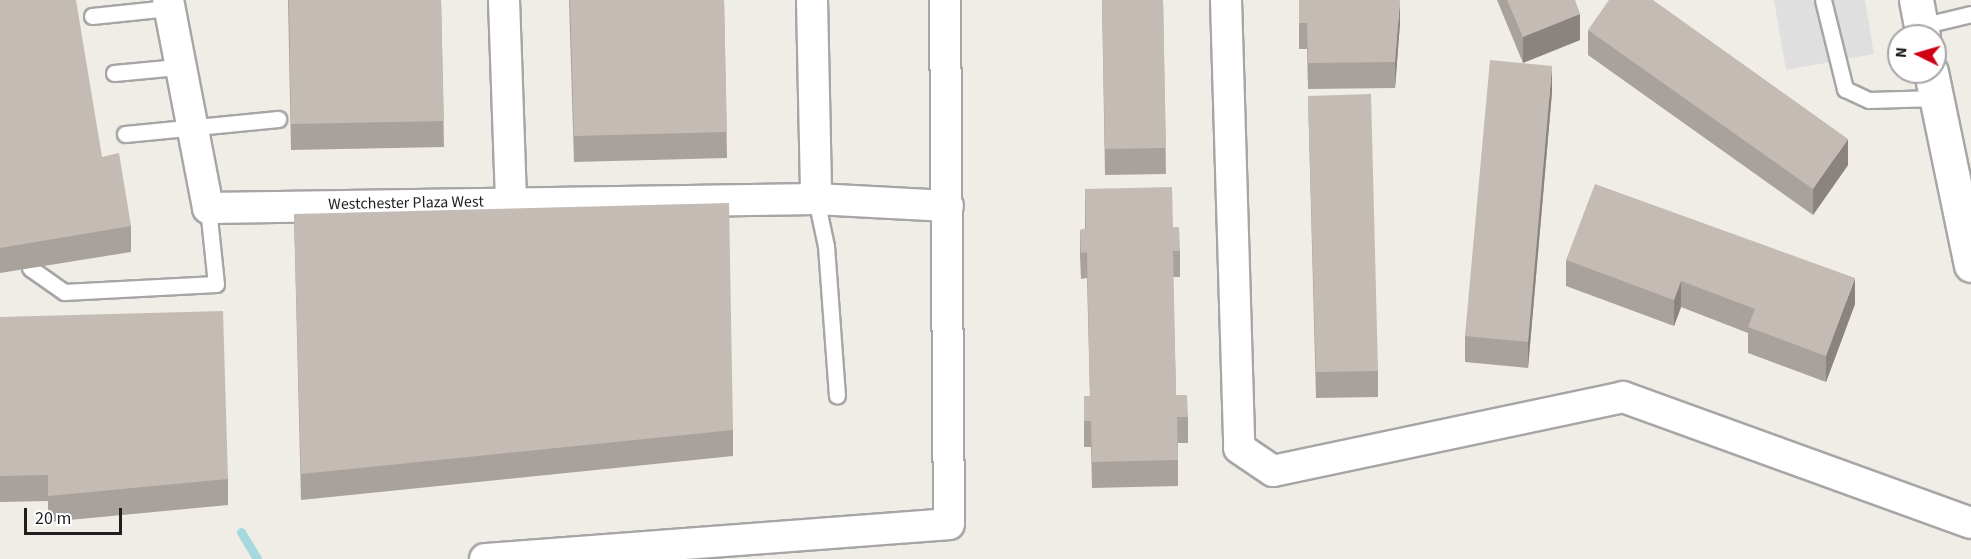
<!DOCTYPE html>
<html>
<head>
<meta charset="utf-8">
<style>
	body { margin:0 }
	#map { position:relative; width:1971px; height:559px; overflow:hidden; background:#f0ece6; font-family:"Source Sans 3",sans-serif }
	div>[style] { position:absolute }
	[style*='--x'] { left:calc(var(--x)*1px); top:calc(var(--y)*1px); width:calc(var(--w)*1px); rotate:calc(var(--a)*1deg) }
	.parking>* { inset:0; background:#dfdfdf }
	.stream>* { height:9px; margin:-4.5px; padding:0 4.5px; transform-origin:4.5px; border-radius:4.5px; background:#a5d8df }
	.roads { filter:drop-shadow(2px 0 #a6a6a6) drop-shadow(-2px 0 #a6a6a6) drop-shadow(0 2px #a6a6a6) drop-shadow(0 -2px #a6a6a6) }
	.service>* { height:15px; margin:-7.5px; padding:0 7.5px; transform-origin:7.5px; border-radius:7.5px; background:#fff }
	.minor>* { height:30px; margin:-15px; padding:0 15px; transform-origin:15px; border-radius:15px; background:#fff }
	.tertiary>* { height:33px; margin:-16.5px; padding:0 16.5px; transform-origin:16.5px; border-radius:16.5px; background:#fff }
	.wall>* { inset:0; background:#a9a19c }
	.shaded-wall>* { inset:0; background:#8a837f }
	.building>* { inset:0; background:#c5bbb5 }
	span { translate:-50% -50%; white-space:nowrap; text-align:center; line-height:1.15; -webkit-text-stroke:4.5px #fff; paint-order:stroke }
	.street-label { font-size:16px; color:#1f1f1f }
	.north { position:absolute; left:1887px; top:24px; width:60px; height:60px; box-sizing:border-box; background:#fff; border:2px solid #a5a5a5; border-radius:50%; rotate:275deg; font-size:16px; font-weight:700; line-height:24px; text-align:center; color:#1f1f1f }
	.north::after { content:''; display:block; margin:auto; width:21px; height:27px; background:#cf0015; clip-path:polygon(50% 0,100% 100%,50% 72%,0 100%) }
	.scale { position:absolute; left:24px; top:508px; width:98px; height:27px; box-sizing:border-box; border:3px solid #1f1f1f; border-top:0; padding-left:8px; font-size:18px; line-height:21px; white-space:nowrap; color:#1f1f1f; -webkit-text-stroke:4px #fff; paint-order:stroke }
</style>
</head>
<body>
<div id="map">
	<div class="parking">
		<i style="clip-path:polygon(1774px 0,1865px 0,1874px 54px,1786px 70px)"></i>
	</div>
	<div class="stream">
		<i style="--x:241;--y:532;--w:31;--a:59"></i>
	</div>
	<div class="roads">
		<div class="service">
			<i style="--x:1823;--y:0;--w:92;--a:76.1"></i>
			<i style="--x:1845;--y:89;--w:26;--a:25"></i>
			<i style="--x:1869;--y:100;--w:67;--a:-1.7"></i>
			<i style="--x:92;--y:16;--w:77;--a:-5.9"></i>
			<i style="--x:1921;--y:26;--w:51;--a:-13.5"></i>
			<i style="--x:114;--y:73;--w:64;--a:-5.4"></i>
			<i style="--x:125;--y:134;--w:154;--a:-5.6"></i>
			<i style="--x:816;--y:199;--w:48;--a:78"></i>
			<i style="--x:826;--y:246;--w:150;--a:85.8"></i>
			<i style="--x:30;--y:268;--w:42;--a:35.2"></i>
			<i style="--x:64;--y:292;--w:152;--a:-3"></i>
			<i style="--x:216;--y:284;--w:76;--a:-96"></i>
		</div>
		<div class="minor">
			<i style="--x:168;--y:0;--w:212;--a:79.1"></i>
			<i style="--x:208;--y:208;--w:608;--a:-0.85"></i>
			<i style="--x:816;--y:199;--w:132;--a:3"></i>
			<i style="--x:504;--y:0;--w:200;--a:88"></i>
			<i style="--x:812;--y:0;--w:199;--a:88.8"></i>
			<i style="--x:1226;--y:0;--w:448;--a:88.3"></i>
			<i style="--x:1239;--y:448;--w:41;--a:34.1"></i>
			<i style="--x:1273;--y:471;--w:358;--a:-11.9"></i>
			<i style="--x:1623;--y:397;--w:370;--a:19.9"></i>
			<i style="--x:485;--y:559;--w:465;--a:-4.3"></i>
			<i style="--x:949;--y:524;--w:524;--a:-90.44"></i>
		</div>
		<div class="tertiary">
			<i style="--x:1916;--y:0;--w:37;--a:79"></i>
			<i style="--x:1931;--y:72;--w:197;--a:78.3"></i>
		</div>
	</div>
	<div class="wall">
		<i style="clip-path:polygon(0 0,102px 157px,131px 226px,131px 252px,0 273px)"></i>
		<i style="clip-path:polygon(288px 0,441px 0,444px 147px,291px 150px)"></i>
		<i style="clip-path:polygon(569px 0,724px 0,727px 158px,574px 162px)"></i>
		<i style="clip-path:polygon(1102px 0,1163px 0,1166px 174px,1105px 175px)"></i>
		<i style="clip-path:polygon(1299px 0,1400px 23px,1395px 88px,1308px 89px,1307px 49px,1299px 49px)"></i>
		<i style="clip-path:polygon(1497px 0,1575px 0,1580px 40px,1523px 63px)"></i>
		<i style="clip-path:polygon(1588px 30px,1848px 165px,1813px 215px,1588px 55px)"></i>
		<i style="clip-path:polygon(1552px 92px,1528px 368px,1465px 362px,1465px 336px)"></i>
		<i style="clip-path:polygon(1308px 96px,1378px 371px,1378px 397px,1316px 398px)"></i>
		<i style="clip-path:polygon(1085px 189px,1173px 227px,1180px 251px,1180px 277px,1173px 277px,1176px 395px,1188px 417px,1188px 443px,1178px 443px,1178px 486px,1092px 488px,1091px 447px,1084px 447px,1084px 396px,1090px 396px,1087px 278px,1081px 279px,1080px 256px,1080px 230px,1085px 229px)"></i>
		<i style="clip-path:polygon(294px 214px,733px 430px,733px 456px,301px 500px)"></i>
		<i style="clip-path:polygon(1566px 260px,1855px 304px,1826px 382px,1748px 353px,1748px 333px,1681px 307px,1674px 326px,1566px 286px)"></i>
		<i style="clip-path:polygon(0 317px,228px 479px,228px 505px,48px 522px,48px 501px,0 502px)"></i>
	</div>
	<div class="shaded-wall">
		<i style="clip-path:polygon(1400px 0,1400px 23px,1395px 88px,1395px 62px)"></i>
		<i style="clip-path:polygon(1580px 14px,1580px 40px,1523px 63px,1523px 37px)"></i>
		<i style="clip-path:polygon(1552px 66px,1552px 92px,1528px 368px,1528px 342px)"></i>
		<i style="clip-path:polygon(1848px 139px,1848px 165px,1813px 215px,1813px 189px)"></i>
		<i style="clip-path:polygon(1855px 278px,1855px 304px,1826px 382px,1826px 356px)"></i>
		<i style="clip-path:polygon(1681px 281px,1681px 307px,1674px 326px,1674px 300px)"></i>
	</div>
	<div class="building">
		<i style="clip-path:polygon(0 0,76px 0,102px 157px,119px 153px,131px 226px,0 248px)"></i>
		<i style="clip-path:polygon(289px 0,441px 0,444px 121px,291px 124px)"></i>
		<i style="clip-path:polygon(570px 0,724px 0,727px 132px,574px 136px)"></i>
		<i style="clip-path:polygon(1102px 0,1163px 0,1166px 148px,1105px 149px)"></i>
		<i style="clip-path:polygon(1299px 0,1400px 0,1395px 62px,1308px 63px,1307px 23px,1299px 23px)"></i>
		<i style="clip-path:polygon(1507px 0,1575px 0,1580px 14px,1523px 37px)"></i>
		<i style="clip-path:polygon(1609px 0,1653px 0,1848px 139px,1813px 189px,1588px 30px)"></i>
		<i style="clip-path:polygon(1490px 60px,1552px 66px,1528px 342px,1465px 336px)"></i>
		<i style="clip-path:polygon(1371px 94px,1378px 371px,1316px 372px,1308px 96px)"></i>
		<i style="clip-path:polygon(1595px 184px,1855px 278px,1826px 356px,1748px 327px,1755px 309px,1681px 281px,1674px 300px,1566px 260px)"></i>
		<i style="clip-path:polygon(1172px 187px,1173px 227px,1179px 227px,1180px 251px,1173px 251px,1176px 395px,1187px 395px,1188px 417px,1177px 417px,1178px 460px,1092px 462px,1091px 421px,1084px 421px,1084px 396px,1090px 396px,1087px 252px,1081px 253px,1080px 230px,1086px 229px,1085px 189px)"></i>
		<i style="clip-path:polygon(729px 203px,733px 430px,301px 474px,294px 214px)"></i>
		<i style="clip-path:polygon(223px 311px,228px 479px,48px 496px,48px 475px,0 476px,0 317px)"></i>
	</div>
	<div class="street-label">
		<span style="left:406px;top:203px;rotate:-1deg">Westchester Plaza West</span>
	</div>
	<div class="north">N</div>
	<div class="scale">20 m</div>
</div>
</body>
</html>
